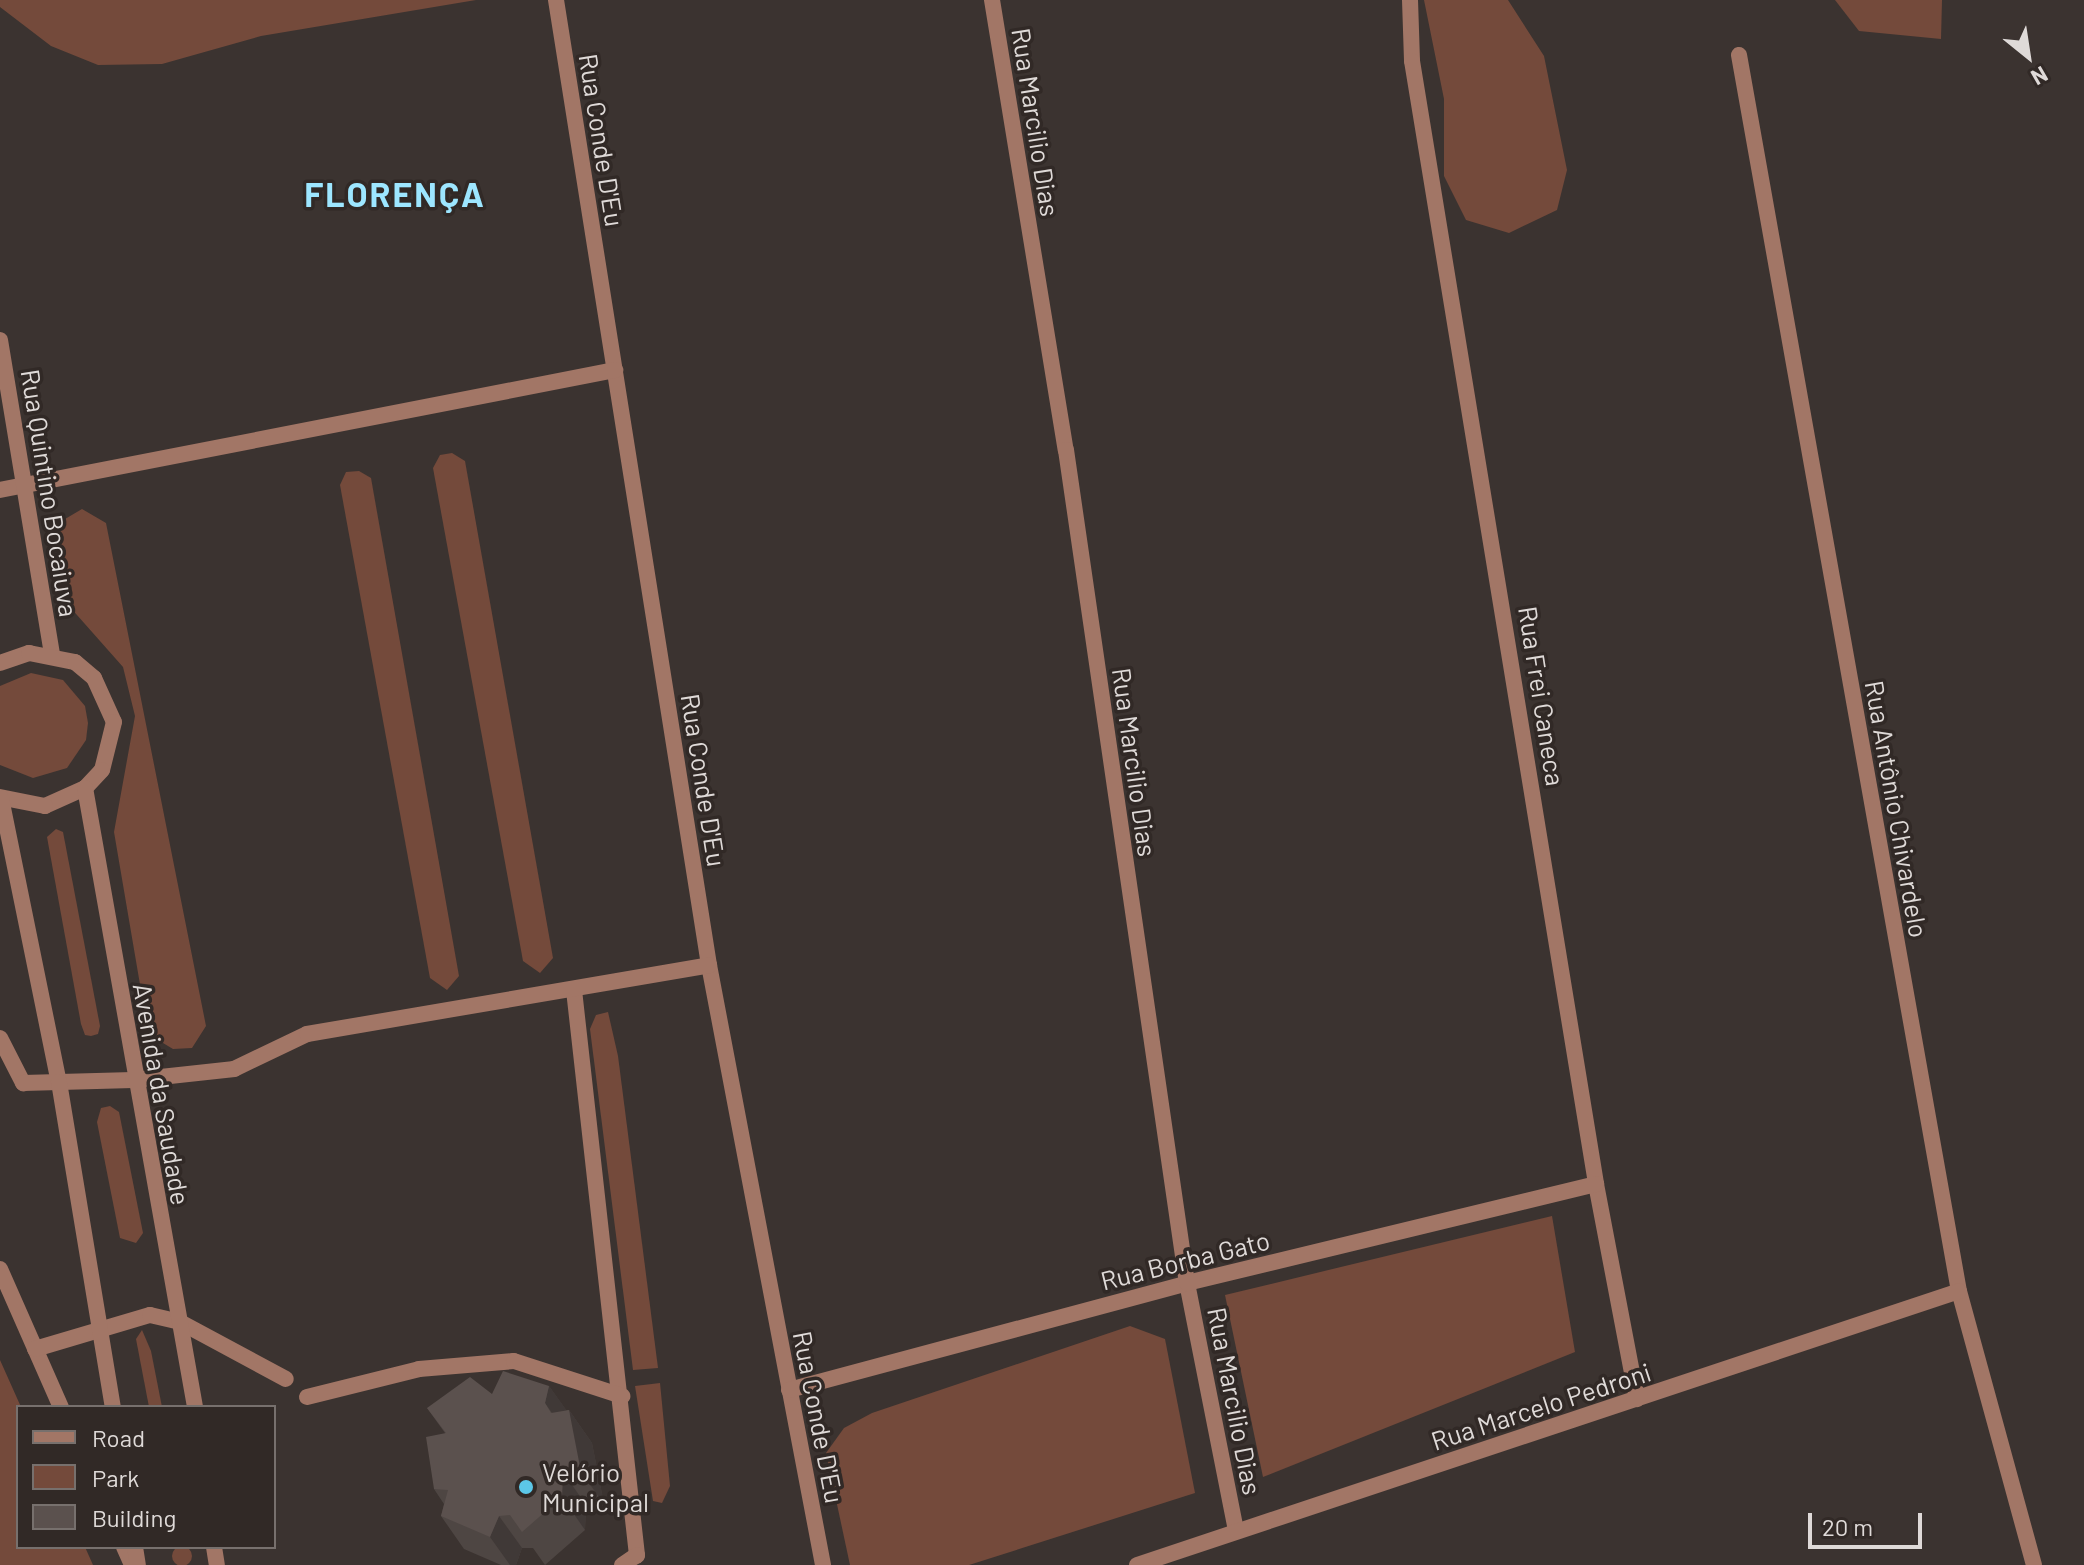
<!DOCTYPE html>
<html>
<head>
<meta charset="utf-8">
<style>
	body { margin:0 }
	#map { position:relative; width:2084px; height:1565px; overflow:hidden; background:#3b3330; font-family:Barlow,sans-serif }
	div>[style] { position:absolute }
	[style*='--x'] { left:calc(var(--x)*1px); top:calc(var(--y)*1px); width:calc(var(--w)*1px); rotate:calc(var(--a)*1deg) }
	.green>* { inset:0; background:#744a3b }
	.round { border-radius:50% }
	.minor>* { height:16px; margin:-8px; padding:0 8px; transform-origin:8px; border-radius:8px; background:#a27666 }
	.tertiary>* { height:16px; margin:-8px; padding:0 8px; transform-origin:8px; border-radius:8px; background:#a27666 }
	.wall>* { inset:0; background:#4e4643 }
	.shaded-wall>* { inset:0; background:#403937 }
	.building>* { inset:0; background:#5b514e }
	.dots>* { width:22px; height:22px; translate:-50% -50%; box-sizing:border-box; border:4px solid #312926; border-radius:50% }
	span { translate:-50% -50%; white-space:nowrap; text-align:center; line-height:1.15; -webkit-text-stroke:7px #312926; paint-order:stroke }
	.street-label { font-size:26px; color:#dfdad8 }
	.poi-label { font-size:26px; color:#dfdad8 }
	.left { translate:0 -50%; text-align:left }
	.district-label { font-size:34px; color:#9de6ff; font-weight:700; letter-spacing:2px }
	.legend { position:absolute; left:16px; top:1405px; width:260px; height:144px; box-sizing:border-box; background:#312926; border:2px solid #77706d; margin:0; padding:10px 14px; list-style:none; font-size:24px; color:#dfdad8 }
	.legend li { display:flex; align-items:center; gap:16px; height:40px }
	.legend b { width:40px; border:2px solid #77706d }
	.north { position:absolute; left:1988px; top:16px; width:80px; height:80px; -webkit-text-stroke:6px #312926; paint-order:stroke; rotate:150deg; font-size:22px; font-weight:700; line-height:32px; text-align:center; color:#dfdad8 }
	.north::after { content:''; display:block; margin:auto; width:28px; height:36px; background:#dfdad8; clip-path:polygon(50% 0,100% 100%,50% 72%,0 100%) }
	.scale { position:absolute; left:1808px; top:1513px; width:114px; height:36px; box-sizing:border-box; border:4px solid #dfdad8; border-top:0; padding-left:10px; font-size:24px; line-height:28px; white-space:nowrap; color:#dfdad8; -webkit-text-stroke:6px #312926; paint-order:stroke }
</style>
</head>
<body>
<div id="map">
	<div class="green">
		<i style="clip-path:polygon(0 0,476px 0,261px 36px,162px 64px,98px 65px,51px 46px,0 7px)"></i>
		<i style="clip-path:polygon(1424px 0,1508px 0,1544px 56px,1567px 170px,1557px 210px,1509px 233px,1466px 220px,1444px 176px,1444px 99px)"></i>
		<i style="clip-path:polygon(1835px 0,1942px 0,1941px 39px,1859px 31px)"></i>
		<i style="clip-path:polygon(452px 453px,465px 461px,553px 958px,540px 973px,523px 961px,433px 468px,440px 455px)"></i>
		<i style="clip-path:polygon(359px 471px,371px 478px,459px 976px,447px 990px,430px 978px,340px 485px,346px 472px)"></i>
		<i style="clip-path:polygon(82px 509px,106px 523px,206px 1026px,192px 1048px,173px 1049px,158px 1040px,144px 1008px,114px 832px,135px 716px,123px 667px,69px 606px,55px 531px,60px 522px)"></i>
		<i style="clip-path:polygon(31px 673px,63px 680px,85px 706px,88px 723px,86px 740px,67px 768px,33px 778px,0 765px,0 686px)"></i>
		<i style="clip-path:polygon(56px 829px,63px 832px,100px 1026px,98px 1034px,91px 1036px,85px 1035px,81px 1024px,47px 837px)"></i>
		<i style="clip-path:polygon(608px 1012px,618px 1056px,658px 1368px,633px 1370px,590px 1029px,596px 1015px)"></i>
		<i style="clip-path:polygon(110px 1106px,119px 1112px,143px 1233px,136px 1243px,120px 1238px,97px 1122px,101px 1108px)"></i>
		<i style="clip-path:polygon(1552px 1216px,1575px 1352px,1263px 1477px,1225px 1295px)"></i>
		<i style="clip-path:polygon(1130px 1326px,1165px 1339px,1195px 1493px,969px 1565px,850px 1565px,826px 1453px,844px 1428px,872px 1413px)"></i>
		<i style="clip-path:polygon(142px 1330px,151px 1351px,162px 1407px,149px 1407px,136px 1339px)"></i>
		<i style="clip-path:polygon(0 1360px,21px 1407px,18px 1547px,85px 1547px,93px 1565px,0 1565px)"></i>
		<i style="clip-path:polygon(660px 1383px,670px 1486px,662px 1503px,653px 1501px,635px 1386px)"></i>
		<i class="round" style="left:172px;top:1546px;width:20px;height:20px"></i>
	</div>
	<div class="minor">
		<i style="--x:556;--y:0;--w:977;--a:80.99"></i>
		<i style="--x:709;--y:965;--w:611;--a:79.24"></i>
		<i style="--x:992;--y:0;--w:456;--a:80.7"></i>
		<i style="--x:1066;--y:450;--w:842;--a:81.74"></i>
		<i style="--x:1187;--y:1283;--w:253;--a:78.8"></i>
		<i style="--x:1410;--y:0;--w:61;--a:88.1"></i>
		<i style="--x:1412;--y:61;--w:1138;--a:80.69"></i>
		<i style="--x:1596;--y:1184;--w:219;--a:79.2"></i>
		<i style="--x:1739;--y:55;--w:1255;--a:79.91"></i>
		<i style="--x:1959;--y:1291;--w:284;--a:74.7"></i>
		<i style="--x:0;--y:490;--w:627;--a:-11.04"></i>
		<i style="--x:574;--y:990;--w:569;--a:83.64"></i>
		<i style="--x:637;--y:1555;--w:18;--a:146"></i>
		<i style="--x:0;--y:1038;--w:51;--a:62.9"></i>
		<i style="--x:23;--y:1083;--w:110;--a:-1.6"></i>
		<i style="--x:133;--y:1080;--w:102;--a:-6.2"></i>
		<i style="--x:234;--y:1069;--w:81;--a:-25.6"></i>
		<i style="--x:307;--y:1034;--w:408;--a:-9.7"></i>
		<i style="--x:0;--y:1269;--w:151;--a:66.2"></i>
		<i style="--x:35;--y:1349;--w:120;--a:-16.5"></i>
		<i style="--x:150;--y:1315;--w:31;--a:13"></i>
		<i style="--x:180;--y:1322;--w:120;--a:28.3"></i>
		<i style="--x:789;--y:1390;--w:412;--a:-15"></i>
		<i style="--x:1187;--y:1283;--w:421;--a:-13.6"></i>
		<i style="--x:307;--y:1397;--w:115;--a:-14"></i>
		<i style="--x:419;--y:1369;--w:95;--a:-4.8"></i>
		<i style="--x:514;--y:1361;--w:114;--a:18"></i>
		<i style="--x:124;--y:1547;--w:20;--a:66"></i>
		<i style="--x:1137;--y:1565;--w:866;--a:-18.43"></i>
	</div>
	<div class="tertiary">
		<i style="--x:0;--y:340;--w:318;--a:80.6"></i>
		<i style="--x:0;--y:663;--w:31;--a:-19"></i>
		<i style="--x:29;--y:653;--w:47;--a:11.1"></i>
		<i style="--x:75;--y:662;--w:25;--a:40"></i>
		<i style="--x:94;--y:678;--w:48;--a:65.6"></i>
		<i style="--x:114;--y:722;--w:49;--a:104"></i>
		<i style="--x:102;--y:770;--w:25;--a:133"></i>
		<i style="--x:85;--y:788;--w:44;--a:155.8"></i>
		<i style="--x:45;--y:806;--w:46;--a:-168.7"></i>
		<i style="--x:85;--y:788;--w:629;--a:79.92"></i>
		<i style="--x:1;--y:798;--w:290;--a:78.5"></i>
		<i style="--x:59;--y:1082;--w:329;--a:80.6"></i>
		<i style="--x:135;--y:1547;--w:18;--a:81"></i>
		<i style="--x:214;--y:1547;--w:18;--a:81"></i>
	</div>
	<div class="wall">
		<i style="clip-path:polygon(549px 1386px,566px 1410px,569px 1410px,592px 1443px,604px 1504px,586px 1505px,585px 1530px,545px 1565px,533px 1548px,522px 1548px,516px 1565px,501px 1565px,464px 1549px,441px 1516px,444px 1504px,434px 1489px,445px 1433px,427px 1408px,492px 1394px)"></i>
	</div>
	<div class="shaded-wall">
		<i style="clip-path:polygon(549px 1386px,570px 1415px,569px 1410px,592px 1443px,604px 1504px,581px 1472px,568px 1436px,545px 1403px)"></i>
		<i style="clip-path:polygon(563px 1472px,586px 1505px,585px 1530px,562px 1497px)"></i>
		<i style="clip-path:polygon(499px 1516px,522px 1548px,516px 1565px,510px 1565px,490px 1537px)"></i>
	</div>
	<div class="building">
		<i style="clip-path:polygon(503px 1371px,549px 1386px,545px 1403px,551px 1413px,569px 1410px,581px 1472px,563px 1472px,562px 1497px,522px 1532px,510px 1515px,499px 1516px,490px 1537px,441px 1516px,448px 1490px,434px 1489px,426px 1437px,446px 1433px,427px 1408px,470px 1377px,492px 1394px)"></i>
	</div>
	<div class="dots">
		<i style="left:526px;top:1487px;background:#5cc7e8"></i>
	</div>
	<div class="street-label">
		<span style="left:1036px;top:122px;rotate:81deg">Rua Marcilio Dias</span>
		<span style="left:602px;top:140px;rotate:81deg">Rua Conde D'Eu</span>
		<span style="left:50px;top:493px;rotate:81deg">Rua Quintino Bocaiuva</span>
		<span style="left:1542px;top:696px;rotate:81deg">Rua Frei Caneca</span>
		<span style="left:1135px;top:762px;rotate:82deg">Rua Marcilio Dias</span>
		<span style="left:704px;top:780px;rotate:81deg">Rua Conde D'Eu</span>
		<span style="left:1897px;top:809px;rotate:80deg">Rua Antônio Chivardelo</span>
		<span style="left:162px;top:1094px;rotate:80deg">Avenida da Saudade</span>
		<span style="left:1185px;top:1260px;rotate:-14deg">Rua Borba Gato</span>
		<span style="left:1235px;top:1401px;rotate:79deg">Rua Marcilio Dias</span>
		<span style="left:1541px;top:1406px;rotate:-18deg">Rua Marcelo Pedroni</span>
		<span style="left:819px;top:1417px;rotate:79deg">Rua Conde D'Eu</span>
	</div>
	<div class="poi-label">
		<span class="left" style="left:542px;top:1487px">Velório<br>Municipal</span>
	</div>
	<div class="district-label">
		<span style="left:395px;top:194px">FLORENÇA</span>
	</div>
	<ul class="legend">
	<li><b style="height:10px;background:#a27666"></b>Road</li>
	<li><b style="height:22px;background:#744a3b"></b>Park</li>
	<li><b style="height:22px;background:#5b514e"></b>Building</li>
	</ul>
	<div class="north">N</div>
	<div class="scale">20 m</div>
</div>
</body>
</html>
